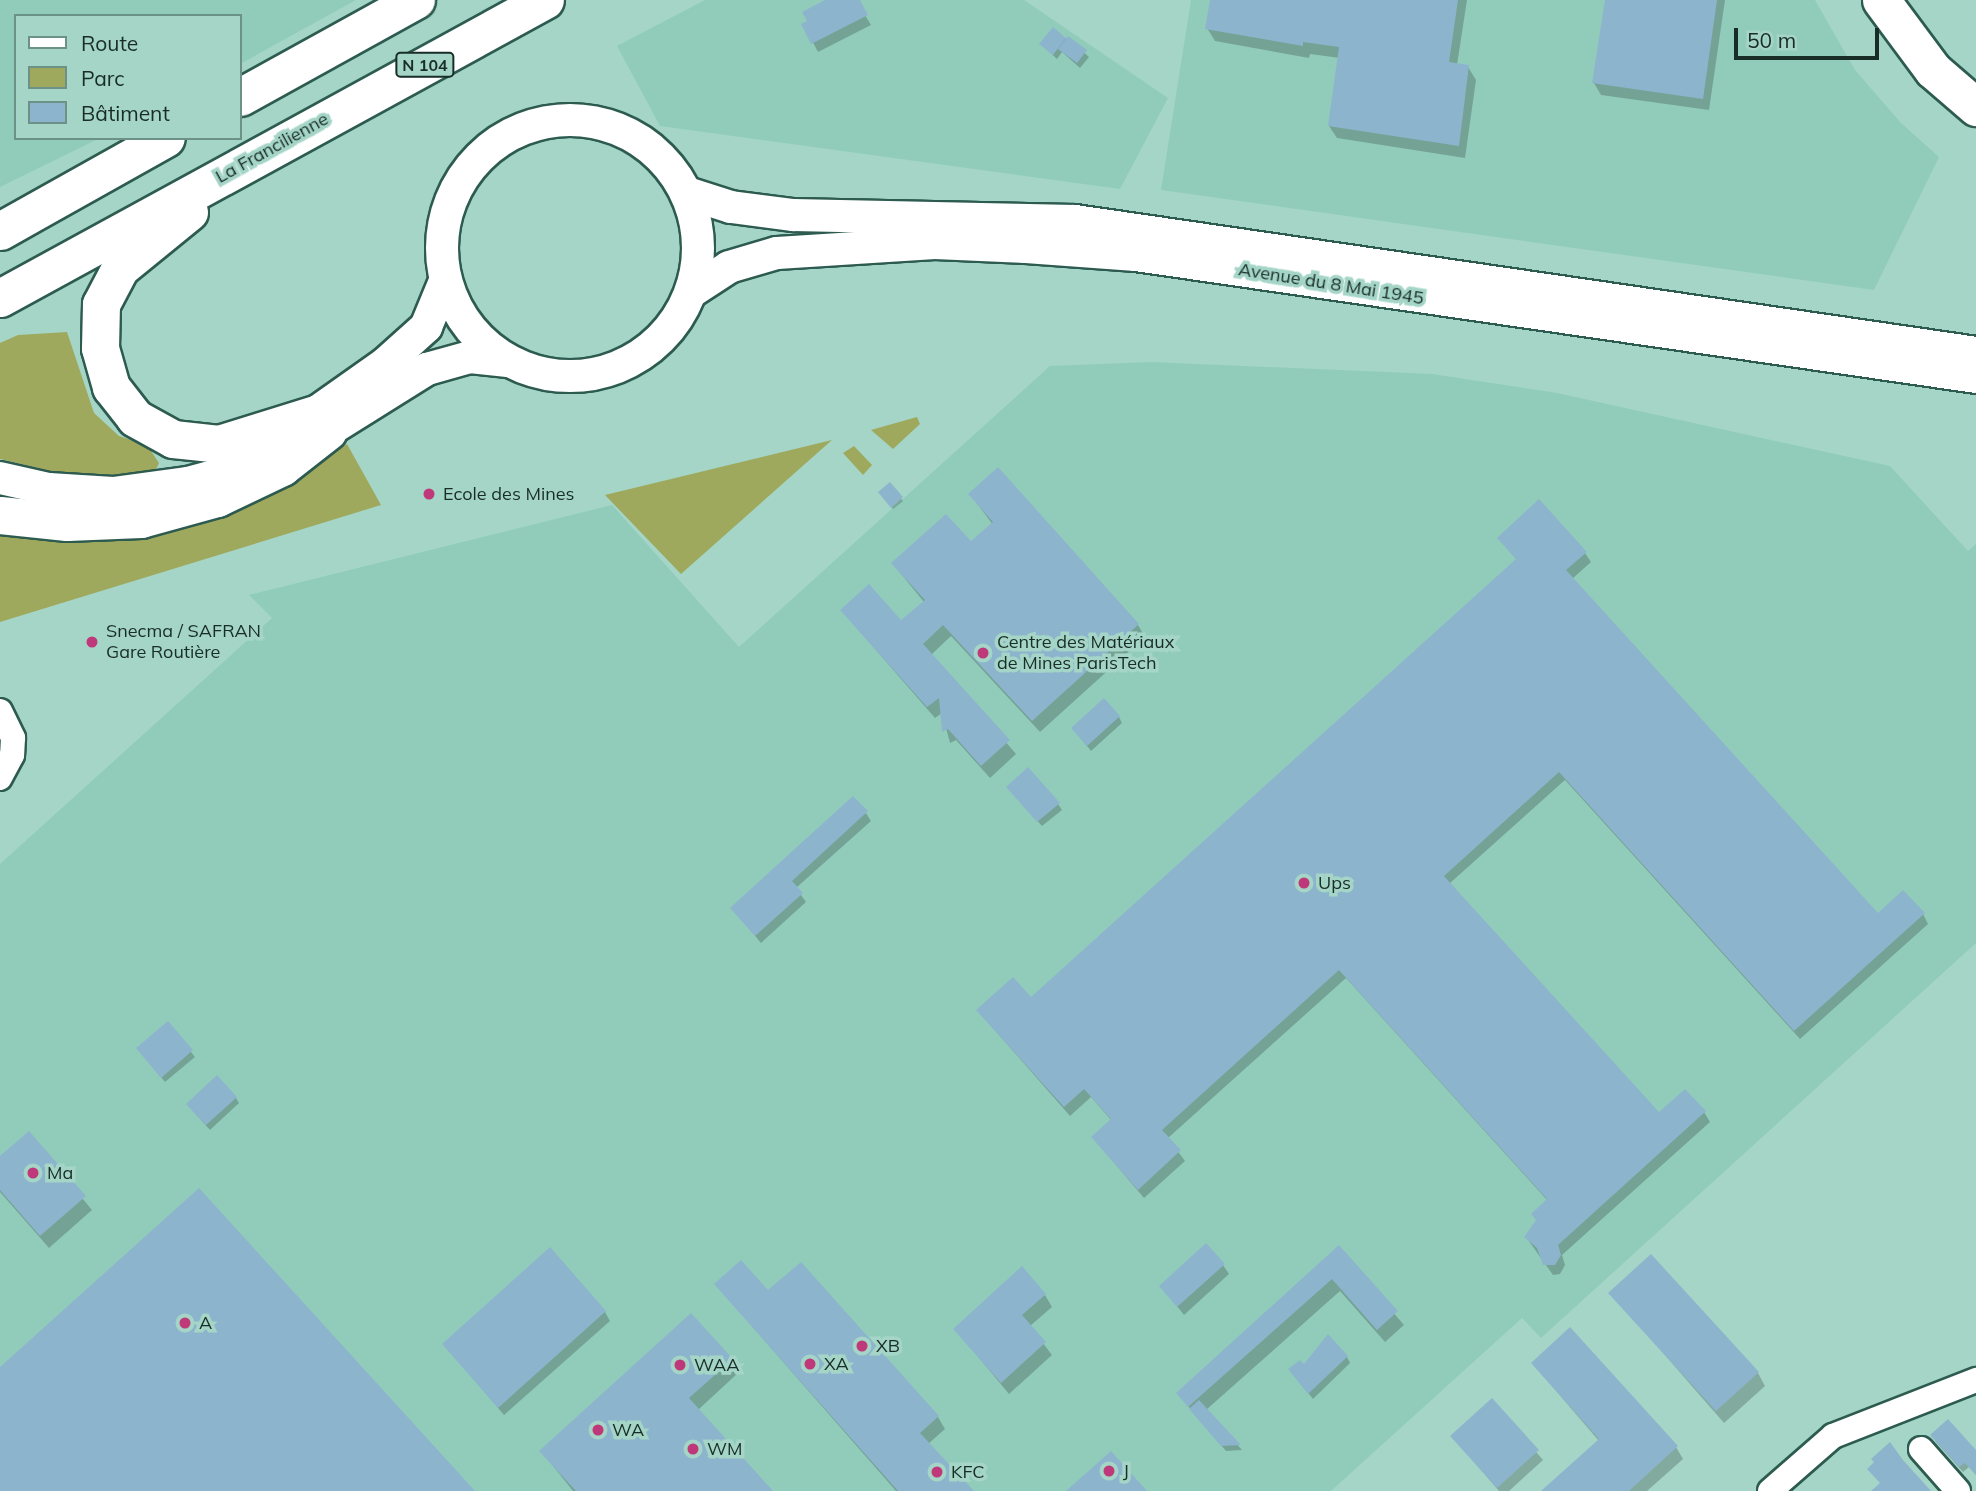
<!DOCTYPE html>
<html>
<head>
<meta charset="utf-8">
<style>
	body { margin:0 }
	#map { position:relative; width:1976px; height:1491px; overflow:hidden; background:#a4d5c7; font-family:Mulish,sans-serif }
	div>[style] { position:absolute }
	[style*='--x'] { left:calc(var(--x)*1px); top:calc(var(--y)*1px); width:calc(var(--w)*1px); rotate:calc(var(--a)*1deg) }
	.built>* { inset:0; background:#91ccbb }
	.green>* { inset:0; background:#9fa95d }
	.shadow>* { inset:0; background:#0003 }
	.building>* { inset:0; background:#8db4cd }
	.roads { filter:drop-shadow(2px 0 #2d5b50) drop-shadow(-2px 0 #2d5b50) drop-shadow(0 2px #2d5b50) drop-shadow(0 -2px #2d5b50) }
	.minor>* { height:24px; margin:-12px; padding:0 12px; transform-origin:12px; border-radius:12px; background:#fff }
	.major>* { height:32px; margin:-16px; padding:0 16px; transform-origin:16px; border-radius:16px; background:#fff }
	.major>.ring { margin:-16px; padding:0; box-sizing:content-box; background:none; border:32px solid #fff; border-radius:50% }
	.highway>* { height:37px; margin:-18.5px; padding:0 18.5px; transform-origin:18.5px; border-radius:18.5px; background:#fff }
	.dots>* { width:19px; height:19px; translate:-50% -50%; box-sizing:border-box; border:4px solid #a4d5c7; border-radius:50% }
	span { translate:-50% -50%; white-space:nowrap; text-align:center; line-height:1.15; -webkit-text-stroke:7px #a4d5c7; paint-order:stroke }
	.shield-label span { padding:2px 5px; background:#a4d5c7; border:2px solid; border-radius:5px; -webkit-text-stroke-width:0 }
	.shield-label { font-size:16px; color:#192d27; font-weight:700 }
	.street-label { font-size:18px; color:#192d27 }
	.poi-label { font-size:18px; color:#192d27 }
	.left { translate:0 -50%; text-align:left }
	.legend { position:absolute; left:14px; top:14px; width:228px; height:126px; box-sizing:border-box; background:#a4d5c7; border:2px solid #6c9287; margin:0; padding:9px 12px; list-style:none; font-size:21px; color:#192d27 }
	.legend li { display:flex; align-items:center; gap:14px; height:35px }
	.legend b { width:35px; border:2px solid #6c9287 }
	.scale { position:absolute; left:1734px; top:28px; width:145px; height:32px; box-sizing:border-box; border:4px solid #192d27; border-top:0; padding-left:9px; font-size:21px; line-height:24px; white-space:nowrap; color:#192d27; -webkit-text-stroke:5px #a4d5c7; paint-order:stroke }
</style>
</head>
<body>
<div id="map">
	<div class="built">
		<i style="clip-path:polygon(0 0,356px 0,240px 64px,240px 16px,16px 16px,16px 138px,100px 138px,0 187px)"></i>
		<i style="clip-path:polygon(705px 0,1024px 0,1168px 98px,1120px 189px,660px 126px,617px 46px)"></i>
		<i style="clip-path:polygon(1191px 0,1815px 0,1855px 70px,1901px 123px,1939px 157px,1874px 290px,1161px 190px)"></i>
		<i style="clip-path:polygon(1152px 362px,1432px 374px,1557px 393px,1890px 466px,1968px 551px,1976px 544px,1976px 943px,1541px 1338px,1522px 1318px,1331px 1491px,0 1491px,0 864px,272px 618px,249px 595px,612px 505px,739px 647px,1050px 366px)"></i>
	</div>
	<div class="green">
		<i style="clip-path:polygon(67px 332px,94px 413px,119px 436px,147px 445px,159px 463px,151px 480px,109px 485px,0 459px,0 343px,18px 335px)"></i>
		<i style="clip-path:polygon(917px 417px,920px 424px,893px 449px,871px 430px)"></i>
		<i style="clip-path:polygon(832px 440px,681px 574px,605px 495px)"></i>
		<i style="clip-path:polygon(347px 444px,381px 505px,0 622px,0 529px,290px 477px)"></i>
		<i style="clip-path:polygon(854px 446px,872px 465px,863px 475px,843px 453px)"></i>
	</div>
	<div class="shadow">
		<i style="clip-path:polygon(829px 0,856px 0,871px 25px,818px 52px,804px 25px)"></i>
		<i style="clip-path:polygon(1212px 0,1467px 0,1457px 65px,1468px 67px,1476px 80px,1465px 158px,1337px 138px,1329px 126px,1340px 58px,1310px 54px,1309px 58px,1215px 41px,1207px 28px)"></i>
		<i style="clip-path:polygon(1606px 0,1725px 0,1709px 110px,1601px 95px,1594px 83px)"></i>
		<i style="clip-path:polygon(1068px 38px,1089px 57px,1080px 68px,1062px 52px,1057px 59px,1041px 44px)"></i>
		<i style="clip-path:polygon(890px 485px,903px 501px,893px 509px,881px 495px)"></i>
		<i style="clip-path:polygon(970px 494px,1138px 625px,1145px 637px,1040px 732px,951px 636px,931px 655px,1016px 754px,990px 778px,956px 740px,950px 743px,942px 713px,935px 718px,842px 611px,901px 623px,924px 602px,893px 564px,971px 544px,993px 525px)"></i>
		<i style="clip-path:polygon(1499px 538px,1585px 553px,1591px 562px,1572px 579px,1878px 915px,1923px 914px,1928px 924px,1800px 1039px,1565px 780px,1449px 884px,1659px 1115px,1704px 1112px,1710px 1122px,1562px 1255px,1565px 1265px,1560px 1274px,1553px 1275px,1526px 1237px,1537px 1222px,1533px 1214px,1548px 1201px,1346px 978px,1168px 1138px,1185px 1161px,1144px 1198px,1093px 1138px,1112px 1121px,1091px 1097px,1070px 1116px,978px 1011px,1031px 1000px,1517px 560px)"></i>
		<i style="clip-path:polygon(1119px 717px,1122px 723px,1091px 751px,1073px 729px)"></i>
		<i style="clip-path:polygon(1008px 788px,1058px 804px,1062px 810px,1042px 826px)"></i>
		<i style="clip-path:polygon(866px 813px,871px 821px,796px 888px,806px 902px,761px 943px,732px 908px)"></i>
		<i style="clip-path:polygon(168px 1023px,195px 1057px,165px 1082px,138px 1049px)"></i>
		<i style="clip-path:polygon(236px 1098px,239px 1103px,210px 1130px,192px 1110px)"></i>
		<i style="clip-path:polygon(29px 1134px,92px 1210px,49px 1248px,0 1192px,0 1159px)"></i>
		<i style="clip-path:polygon(1338px 1248px,1404px 1325px,1385px 1342px,1340px 1291px,1206px 1410px,1242px 1450px,1226px 1451px,1178px 1394px)"></i>
		<i style="clip-path:polygon(1223px 1265px,1229px 1274px,1184px 1315px,1161px 1286px)"></i>
		<i style="clip-path:polygon(716px 1285px,768px 1293px,938px 1417px,945px 1429px,928px 1444px,971px 1491px,896px 1491px)"></i>
		<i style="clip-path:polygon(1611px 1293px,1758px 1373px,1765px 1386px,1724px 1423px)"></i>
		<i style="clip-path:polygon(1045px 1295px,1052px 1307px,1030px 1326px,1052px 1355px,1009px 1394px,955px 1329px)"></i>
		<i style="clip-path:polygon(605px 1312px,610px 1321px,504px 1415px,444px 1344px)"></i>
		<i style="clip-path:polygon(1347px 1357px,1350px 1363px,1313px 1399px,1294px 1375px)"></i>
		<i style="clip-path:polygon(731px 1360px,738px 1373px,698px 1410px,771px 1491px,573px 1491px,542px 1452px)"></i>
		<i style="clip-path:polygon(1533px 1364px,1676px 1447px,1683px 1459px,1647px 1491px,1544px 1491px,1599px 1441px)"></i>
		<i style="clip-path:polygon(1492px 1400px,1543px 1460px,1509px 1491px,1499px 1491px,1452px 1436px)"></i>
		<i style="clip-path:polygon(1935px 1441px,1976px 1453px,1976px 1475px,1969px 1467px,1963px 1472px)"></i>
	</div>
	<div class="building">
		<i style="clip-path:polygon(825px 0,860px 0,868px 15px,811px 44px,801px 24px,807px 21px,802px 12px)"></i>
		<i style="clip-path:polygon(1210px 0,1458px 0,1449px 62px,1469px 65px,1459px 146px,1328px 126px,1339px 47px,1303px 42px,1303px 46px,1205px 29px)"></i>
		<i style="clip-path:polygon(1605px 0,1717px 0,1703px 99px,1592px 83px)"></i>
		<i style="clip-path:polygon(1053px 27px,1066px 38px,1053px 55px,1039px 44px)"></i>
		<i style="clip-path:polygon(1068px 36px,1087px 50px,1077px 63px,1058px 49px)"></i>
		<i style="clip-path:polygon(998px 467px,1139px 624px,1032px 721px,943px 625px,923px 644px,1010px 740px,981px 766px,948px 729px,942px 732px,939px 698px,927px 707px,840px 610px,869px 584px,901px 620px,925px 600px,891px 563px,946px 514px,971px 541px,993px 522px,968px 494px)"></i>
		<i style="clip-path:polygon(890px 482px,903px 497px,891px 508px,878px 492px)"></i>
		<i style="clip-path:polygon(1539px 499px,1587px 552px,1566px 570px,1878px 913px,1903px 890px,1925px 913px,1794px 1031px,1559px 772px,1444px 876px,1659px 1112px,1685px 1089px,1706px 1111px,1558px 1245px,1561px 1255px,1555px 1265px,1543px 1265px,1537px 1248px,1524px 1237px,1536px 1220px,1531px 1214px,1547px 1199px,1339px 970px,1162px 1130px,1181px 1150px,1138px 1190px,1091px 1137px,1111px 1119px,1084px 1089px,1064px 1107px,976px 1010px,1013px 977px,1031px 997px,1516px 559px,1497px 538px)"></i>
		<i style="clip-path:polygon(1104px 698px,1120px 716px,1087px 746px,1071px 728px)"></i>
		<i style="clip-path:polygon(1028px 767px,1060px 803px,1037px 822px,1006px 787px)"></i>
		<i style="clip-path:polygon(853px 796px,868px 811px,792px 881px,803px 893px,755px 936px,730px 908px)"></i>
		<i style="clip-path:polygon(168px 1021px,193px 1050px,161px 1078px,136px 1048px)"></i>
		<i style="clip-path:polygon(217px 1075px,237px 1097px,206px 1125px,186px 1104px)"></i>
		<i style="clip-path:polygon(29px 1131px,86px 1196px,40px 1236px,0 1190px,0 1156px)"></i>
		<i style="clip-path:polygon(199px 1188px,475px 1491px,0 1491px,0 1367px)"></i>
		<i style="clip-path:polygon(1206px 1243px,1225px 1264px,1177px 1307px,1159px 1286px)"></i>
		<i style="clip-path:polygon(1339px 1245px,1398px 1311px,1377px 1330px,1332px 1279px,1188px 1407px,1176px 1393px)"></i>
		<i style="clip-path:polygon(550px 1247px,606px 1311px,498px 1408px,442px 1344px)"></i>
		<i style="clip-path:polygon(1651px 1254px,1759px 1372px,1716px 1411px,1608px 1293px)"></i>
		<i style="clip-path:polygon(741px 1260px,768px 1290px,801px 1262px,939px 1416px,920px 1433px,974px 1491px,898px 1491px,714px 1284px)"></i>
		<i style="clip-path:polygon(1022px 1266px,1046px 1294px,1022px 1315px,1046px 1342px,1001px 1383px,953px 1329px)"></i>
		<i style="clip-path:polygon(691px 1313px,733px 1359px,689px 1398px,773px 1491px,576px 1491px,539px 1451px)"></i>
		<i style="clip-path:polygon(1570px 1327px,1678px 1446px,1629px 1491px,1541px 1491px,1599px 1439px,1531px 1363px)"></i>
		<i style="clip-path:polygon(1328px 1334px,1348px 1356px,1308px 1394px,1288px 1369px,1300px 1360px,1304px 1364px)"></i>
		<i style="clip-path:polygon(1492px 1398px,1539px 1450px,1497px 1488px,1450px 1436px)"></i>
		<i style="clip-path:polygon(1199px 1400px,1241px 1445px,1221px 1446px,1189px 1409px)"></i>
		<i style="clip-path:polygon(1948px 1419px,1976px 1450px,1976px 1475px,1965px 1463px,1959px 1467px,1930px 1435px)"></i>
		<i style="clip-path:polygon(1890px 1442px,1903px 1460px,1931px 1491px,1871px 1491px,1880px 1483px,1867px 1469px,1874px 1462px,1871px 1459px)"></i>
		<i style="clip-path:polygon(1111px 1451px,1147px 1491px,1066px 1491px)"></i>
	</div>
	<div class="roads">
		<div class="minor">
			<i style="--x:0;--y:711;--w:30;--a:64"></i>
			<i style="--x:13;--y:738;--w:17;--a:93"></i>
			<i style="--x:12;--y:755;--w:26;--a:118"></i>
			<i style="--x:1921;--y:1449;--w:56;--a:48.6"></i>
			<i style="--x:1770;--y:1491;--w:84;--a:-41.1"></i>
			<i style="--x:1833;--y:1436;--w:154;--a:-21.4"></i>
		</div>
		<div class="major">
			<i class="ring" style="left:442px;top:120px;width:224px;height:224px"></i>
			<i style="--x:687;--y:193;--w:46;--a:17.7"></i>
			<i style="--x:731;--y:207;--w:63;--a:7.4"></i>
			<i style="--x:793;--y:215;--w:282;--a:1.2"></i>
			<i style="--x:1075;--y:221;--w:911;--a:8.33"></i>
			<i style="--x:691;--y:292;--w:45;--a:-33.3"></i>
			<i style="--x:729;--y:267;--w:50;--a:-16.3"></i>
			<i style="--x:777;--y:253;--w:158;--a:-3.6"></i>
			<i style="--x:935;--y:243;--w:91;--a:2.5"></i>
			<i style="--x:1026;--y:247;--w:110;--a:4.2"></i>
			<i style="--x:1136;--y:255;--w:849;--a:8.26"></i>
			<i style="--x:294;--y:428;--w:113;--a:-35.2"></i>
			<i style="--x:386;--y:363;--w:54;--a:-42"></i>
			<i style="--x:426;--y:327;--w:50;--a:-67.6"></i>
			<i style="--x:0;--y:478;--w:50;--a:12.7"></i>
			<i style="--x:49;--y:489;--w:64;--a:3.6"></i>
			<i style="--x:113;--y:493;--w:76;--a:-7.6"></i>
			<i style="--x:188;--y:483;--w:77;--a:-15.1"></i>
			<i style="--x:262;--y:463;--w:73;--a:-25.9"></i>
			<i style="--x:328;--y:431;--w:117;--a:-32.1"></i>
			<i style="--x:427;--y:369;--w:45;--a:-15.6"></i>
			<i style="--x:470;--y:357;--w:38;--a:6"></i>
		</div>
		<div class="highway">
			<i style="--x:1881;--y:0;--w:87;--a:53.4"></i>
			<i style="--x:1933;--y:70;--w:57;--a:40.7"></i>
			<i style="--x:240;--y:97;--w:201;--a:-28.9"></i>
			<i style="--x:189;--y:212;--w:89;--a:140.9"></i>
			<i style="--x:120;--y:268;--w:41;--a:117.8"></i>
			<i style="--x:101;--y:304;--w:44;--a:91.3"></i>
			<i style="--x:100;--y:348;--w:41;--a:74.2"></i>
			<i style="--x:111;--y:387;--w:39;--a:52"></i>
			<i style="--x:135;--y:418;--w:43;--a:28.9"></i>
			<i style="--x:173;--y:439;--w:46;--a:6.2"></i>
			<i style="--x:219;--y:444;--w:101;--a:-17.4"></i>
			<i style="--x:0;--y:231;--w:190;--a:-29.3"></i>
			<i style="--x:0;--y:298;--w:621;--a:-28.67"></i>
			<i style="--x:0;--y:515;--w:67;--a:6"></i>
			<i style="--x:67;--y:522;--w:74;--a:-2.3"></i>
			<i style="--x:141;--y:519;--w:79;--a:-15.4"></i>
			<i style="--x:217;--y:498;--w:72;--a:-25.5"></i>
			<i style="--x:282;--y:467;--w:58;--a:-38"></i>
		</div>
	</div>
	<div class="dots">
		<i style="left:429px;top:494px;background:#bf3879"></i>
		<i style="left:92px;top:642px;background:#bf3879"></i>
		<i style="left:983px;top:653px;background:#bf3879"></i>
		<i style="left:1304px;top:883px;background:#bf3879"></i>
		<i style="left:33px;top:1173px;background:#bf3879"></i>
		<i style="left:185px;top:1323px;background:#bf3879"></i>
		<i style="left:862px;top:1346px;background:#bf3879"></i>
		<i style="left:810px;top:1364px;background:#bf3879"></i>
		<i style="left:680px;top:1365px;background:#bf3879"></i>
		<i style="left:598px;top:1430px;background:#bf3879"></i>
		<i style="left:693px;top:1449px;background:#bf3879"></i>
		<i style="left:1109px;top:1471px;background:#bf3879"></i>
		<i style="left:937px;top:1472px;background:#bf3879"></i>
	</div>
	<div class="shield-label">
		<span style="left:425px;top:65px">N 104</span>
	</div>
	<div class="street-label">
		<span style="left:272px;top:148px;rotate:-29deg">La Francilienne</span>
		<span style="left:1331px;top:284px;rotate:9deg">Avenue du 8 Mai 1945</span>
	</div>
	<div class="poi-label">
		<span class="left" style="left:443px;top:494px">Ecole des Mines</span>
		<span class="left" style="left:106px;top:642px">Snecma / SAFRAN<br>Gare Routière</span>
		<span class="left" style="left:997px;top:653px">Centre des Matériaux<br>de Mines ParisTech</span>
		<span class="left" style="left:1318px;top:883px">Ups</span>
		<span class="left" style="left:47px;top:1173px">Ma</span>
		<span class="left" style="left:199px;top:1323px">A</span>
		<span class="left" style="left:876px;top:1346px">XB</span>
		<span class="left" style="left:824px;top:1364px">XA</span>
		<span class="left" style="left:694px;top:1365px">WAA</span>
		<span class="left" style="left:612px;top:1430px">WA</span>
		<span class="left" style="left:707px;top:1449px">WM</span>
		<span class="left" style="left:1123px;top:1471px">J</span>
		<span class="left" style="left:951px;top:1472px">KFC</span>
	</div>
	<ul class="legend">
	<li><b style="height:9px;background:#fff"></b>Route</li>
	<li><b style="height:19px;background:#9fa95d"></b>Parc</li>
	<li><b style="height:19px;background:#8db4cd"></b>Bâtiment</li>
	</ul>
	<div class="scale">50 m</div>
</div>
</body>
</html>
